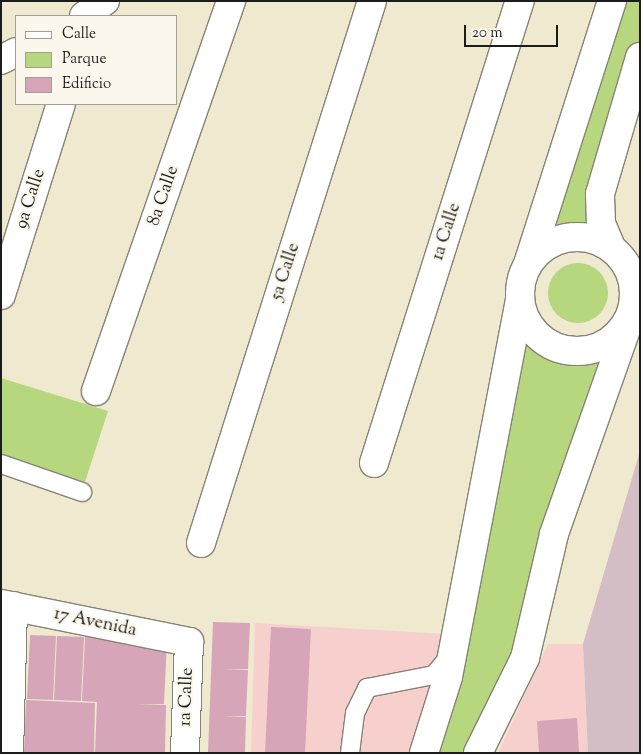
<!DOCTYPE html>
<html>
<head>
<meta charset="utf-8">
<style>
	body { margin:0 }
	#map { position:relative; width:641px; height:754px; overflow:hidden; background:#efe9d0; font-family:"Sorts Mill Goudy",serif }
	div>[style] { position:absolute }
	[style*='--x'] { left:calc(var(--x)*1px); top:calc(var(--y)*1px); width:calc(var(--w)*1px); rotate:calc(var(--a)*1deg) }
	.built>* { inset:0; background:#f7d0ce }
	.industrial>* { inset:0; background:#d2bec4 }
	.green>* { inset:0; background:#b7d77e }
	.round { border-radius:50% }
	.building>* { inset:0; background:#d7a5b8 }
	.roads { filter:drop-shadow(1px 0 #868276) drop-shadow(-1px 0 #868276) drop-shadow(0 1px #868276) drop-shadow(0 -1px #868276) }
	.service>* { height:18px; margin:-9px; padding:0 9px; transform-origin:9px; border-radius:9px; background:#fff }
	.minor>* { height:28px; margin:-14px; padding:0 14px; transform-origin:14px; border-radius:14px; background:#fff }
	.minor>.ring { margin:-14px; padding:0; box-sizing:content-box; background:none; border:28px solid #fff; border-radius:50% }
	span { translate:-50% -50%; white-space:nowrap; text-align:center; line-height:1.15; -webkit-text-stroke:4.5px #fbf7ec; paint-order:stroke }
	.street-label { font-size:18px; color:#1c1c1c }
	.frame { position:absolute; inset:0; border:2px solid #1c1c1c; pointer-events:none }
	.legend { position:absolute; left:15px; top:15px; width:162px; height:90px; box-sizing:border-box; background:#fbf7ec; border:1px solid #a29f99; margin:0; padding:6px 9px; list-style:none; font-size:15px; color:#1c1c1c }
	.legend li { display:flex; align-items:center; gap:10px; height:25px }
	.legend b { width:25px; border:1px solid #a29f99 }
	.scale { position:absolute; left:464px; top:25px; width:94px; height:22px; box-sizing:border-box; border:2px solid #1c1c1c; border-top:0; padding-left:6px; font-size:15px; line-height:18px; white-space:nowrap; color:#1c1c1c; -webkit-text-stroke:4px #fbf7ec; paint-order:stroke }
</style>
</head>
<body>
<div id="map">
	<div class="built">
		<i style="clip-path:polygon(255px 623px,447px 634px,412px 753px,251px 753px)"></i>
		<i style="clip-path:polygon(548px 644px,583px 644px,588px 753px,498px 753px)"></i>
	</div>
	<div class="industrial">
		<i style="clip-path:polygon(640px 451px,640px 753px,588px 753px,583px 644px)"></i>
	</div>
	<div class="green">
		<i style="clip-path:polygon(612px 1px,640px 1px,640px 57px,594px 239px,557px 240px,541px 250px,528px 265px,520px 301px,526px 320px,552px 346px,589px 351px,620px 332px,478px 753px,424px 753px,486px 475px,522px 283px)"></i>
		<i class="round" style="left:548px;top:263px;width:60px;height:60px"></i>
		<i style="clip-path:polygon(1px 378px,108px 411px,84px 485px,1px 459px)"></i>
	</div>
	<div class="building">
		<i style="clip-path:polygon(213px 622px,250px 623px,248px 669px,224px 669px,248px 670px,246px 716px,224px 716px,246px 717px,245px 753px,208px 753px)"></i>
		<i style="clip-path:polygon(271px 627px,311px 629px,305px 753px,265px 753px)"></i>
		<i style="clip-path:polygon(30px 635px,56px 636px,53px 700px,27px 699px)"></i>
		<i style="clip-path:polygon(57px 636px,84px 637px,81px 701px,54px 700px)"></i>
		<i style="clip-path:polygon(85px 637px,167px 641px,164px 704px,136px 704px,166px 705px,165px 753px,95px 753px,97px 702px,82px 701px)"></i>
		<i style="clip-path:polygon(26px 700px,95px 703px,94px 753px,24px 753px)"></i>
		<i style="clip-path:polygon(577px 718px,579px 753px,539px 753px,537px 721px)"></i>
	</div>
	<div class="roads">
		<div class="service">
			<i style="--x:1;--y:464;--w:86;--a:19.1"></i>
			<i style="--x:350;--y:753;--w:40;--a:-82.9"></i>
			<i style="--x:355;--y:713;--w:28;--a:-64"></i>
			<i style="--x:367;--y:688;--w:68;--a:-11"></i>
			<i style="--x:434;--y:675;--w:25;--a:-50"></i>
		</div>
		<div class="minor">
			<i style="--x:84;--y:16;--w:26;--a:-36"></i>
			<i style="--x:1;--y:60;--w:17;--a:-28"></i>
			<i class="ring" style="left:520px;top:237px;width:86px;height:86px"></i>
			<i style="--x:611;--y:247;--w:25;--a:-113"></i>
			<i style="--x:601;--y:224;--w:30;--a:-92"></i>
			<i style="--x:600;--y:194;--w:143;--a:-73.7"></i>
			<i style="--x:528;--y:264;--w:276;--a:-72.3"></i>
			<i style="--x:1;--y:295;--w:200;--a:-72.6"></i>
			<i style="--x:96;--y:391;--w:413;--a:-70.9"></i>
			<i style="--x:374;--y:463;--w:485;--a:-72.5"></i>
			<i style="--x:201;--y:543;--w:568;--a:-72.49"></i>
			<i style="--x:1;--y:604;--w:192;--a:11.4"></i>
			<i style="--x:189;--y:642;--w:111;--a:92.1"></i>
			<i style="--x:9;--y:753;--w:147;--a:-88.4"></i>
			<i style="--x:424;--y:753;--w:80;--a:-72.5"></i>
			<i style="--x:448;--y:677;--w:383;--a:-79.2"></i>
			<i style="--x:478;--y:753;--w:106;--a:-63.7"></i>
			<i style="--x:525;--y:658;--w:127;--a:-76.8"></i>
			<i style="--x:554;--y:534;--w:232;--a:-70.6"></i>
		</div>
	</div>
	<div class="street-label">
		<span style="left:164px;top:196px;rotate:-71deg">8a Calle</span>
		<span style="left:31px;top:199px;rotate:-72deg">9a Calle</span>
		<span style="left:447px;top:232px;rotate:-72deg">1a Calle</span>
		<span style="left:286px;top:272px;rotate:-72deg">5a Calle</span>
		<span style="left:95px;top:623px;rotate:12deg">17 Avenida</span>
		<span style="left:187px;top:697px;rotate:-88deg">1a Calle</span>
	</div>
	<div class="frame"></div>
	<ul class="legend">
	<li><b style="height:6px;background:#fff"></b>Calle</li>
	<li><b style="height:14px;background:#b7d77e"></b>Parque</li>
	<li><b style="height:14px;background:#d7a5b8"></b>Edificio</li>
	</ul>
	<div class="scale">20 m</div>
</div>
</body>
</html>
